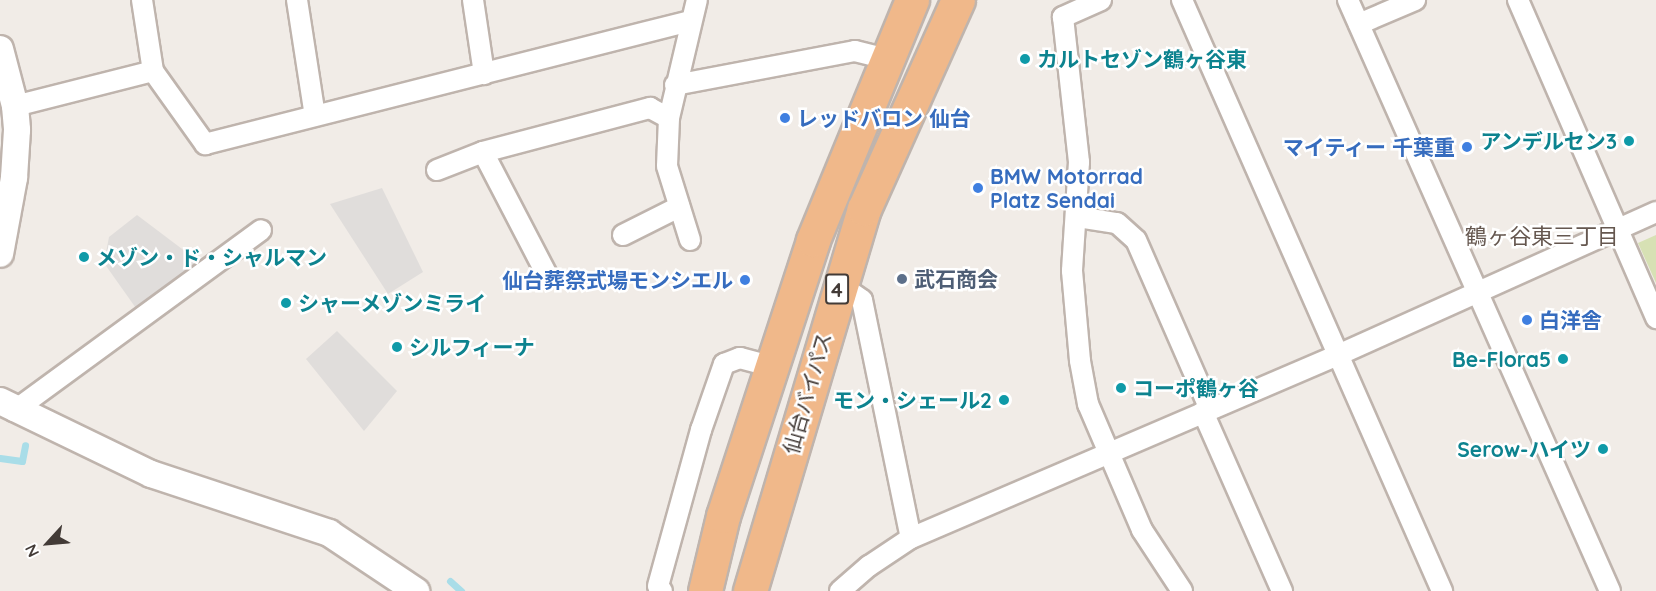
<!DOCTYPE html>
<html>
<head>
<meta charset="utf-8">
<style>
	body { margin:0 }
	#map { position:relative; width:1656px; height:591px; overflow:hidden; background:#f1ece7; font-family:Quicksand,"Noto Sans JP",sans-serif }
	div>[style] { position:absolute }
	[style*='--x'] { left:calc(var(--x)*1px); top:calc(var(--y)*1px); width:calc(var(--w)*1px); rotate:calc(var(--a)*1deg) }
	.green>* { inset:0; background:#d7e1b4 }
	.parking>* { inset:0; background:#e0dddb }
	.stream>* { height:7px; margin:-3.5px; padding:0 3.5px; transform-origin:3.5px; border-radius:3.5px; background:#a9dde8 }
	.roads { filter:drop-shadow(2px 0 #bfb4ad) drop-shadow(-2px 0 #bfb4ad) drop-shadow(0 2px #bfb4ad) drop-shadow(0 -2px #bfb4ad) }
	.minor>* { height:20px; margin:-10px; padding:0 10px; transform-origin:10px; border-radius:10px; background:#fff }
	.tertiary>* { height:26px; margin:-13px; padding:0 13px; transform-origin:13px; border-radius:13px; background:#fff }
	.trunk>* { height:33px; margin:-16.5px; padding:0 16.5px; transform-origin:16.5px; border-radius:16.5px; background:#f0b88a }
	.dots>* { width:16px; height:16px; translate:-50% -50%; box-sizing:border-box; border:3px solid #fff; border-radius:50% }
	span { translate:-50% -50%; white-space:nowrap; text-align:center; line-height:1.15; -webkit-text-stroke:5px #fff; paint-order:stroke }
	.shield-label span { padding:2px 4px; background:#fff; border:2px solid; border-radius:4px; -webkit-text-stroke-width:0 }
	.shield-label { font-size:20px; color:#433b37; font-weight:700 }
	.culture-label { font-size:21px; color:#0d838f; font-weight:700 }
	.left { translate:0 -50%; text-align:left }
	.right { translate:-100% -50%; text-align:right }
	.shop-label { font-size:21px; color:#366cbe; font-weight:700 }
	.service-label { font-size:21px; color:#4e5e75; font-weight:700 }
	.street-label { font-size:21px; color:#433b37 }
	.neighbourhood-label { font-size:22px; color:#65574f }
	.north { position:absolute; left:18px; top:513px; width:60px; height:60px; -webkit-text-stroke:4px #fff; paint-order:stroke; rotate:244deg; font-size:16px; font-weight:700; line-height:24px; text-align:center; color:#433b37 }
	.north::after { content:''; display:block; margin:auto; width:21px; height:27px; background:#433b37; clip-path:polygon(50% 0,100% 100%,50% 72%,0 100%) }
</style>
</head>
<body>
<div id="map">
	<div class="green">
		<i style="clip-path:polygon(1656px 235px,1656px 283px,1638px 243px)"></i>
	</div>
	<div class="parking">
		<i style="clip-path:polygon(382px 188px,423px 272px,388px 294px,330px 204px)"></i>
		<i style="clip-path:polygon(137px 215px,202px 264px,138px 311px,104px 263px,109px 237px)"></i>
		<i style="clip-path:polygon(337px 331px,397px 391px,364px 431px,306px 359px)"></i>
	</div>
	<div class="stream">
		<i style="--x:0;--y:458;--w:22;--a:8"></i>
		<i style="--x:22;--y:461;--w:16;--a:-79"></i>
		<i style="--x:450;--y:581;--w:15;--a:42"></i>
	</div>
	<div class="roads">
		<div class="minor">
			<i style="--x:142;--y:0;--w:72;--a:81.2"></i>
			<i style="--x:153;--y:71;--w:90;--a:54.5"></i>
			<i style="--x:205;--y:144;--w:500;--a:-14.23"></i>
			<i style="--x:297;--y:0;--w:117;--a:81.2"></i>
			<i style="--x:473;--y:0;--w:75;--a:81.5"></i>
			<i style="--x:1101;--y:0;--w:42;--a:155.9"></i>
			<i style="--x:1063;--y:17;--w:146;--a:83.7"></i>
			<i style="--x:1079;--y:162;--w:109;--a:93.7"></i>
			<i style="--x:1072;--y:271;--w:90;--a:84.9"></i>
			<i style="--x:1080;--y:361;--w:44;--a:79.5"></i>
			<i style="--x:1088;--y:404;--w:137;--a:66.8"></i>
			<i style="--x:1142;--y:530;--w:73;--a:56.7"></i>
			<i style="--x:1182;--y:0;--w:646;--a:66.25"></i>
			<i style="--x:1348;--y:0;--w:646;--a:66.09"></i>
			<i style="--x:1518;--y:0;--w:347;--a:66.5"></i>
			<i style="--x:1359;--y:24;--w:61;--a:-23.2"></i>
			<i style="--x:675;--y:85;--w:183;--a:-10.7"></i>
			<i style="--x:855;--y:51;--w:32;--a:14"></i>
			<i style="--x:15;--y:106;--w:142;--a:-14.2"></i>
			<i style="--x:483;--y:152;--w:141;--a:62.5"></i>
			<i style="--x:437;--y:170;--w:49;--a:-21.4"></i>
			<i style="--x:483;--y:152;--w:173;--a:-14.8"></i>
			<i style="--x:650;--y:108;--w:21;--a:28"></i>
			<i style="--x:1078;--y:217;--w:39;--a:9"></i>
			<i style="--x:1117;--y:223;--w:25;--a:42"></i>
			<i style="--x:1136;--y:240;--w:184;--a:66.4"></i>
			<i style="--x:623;--y:235;--w:63;--a:-26.6"></i>
			<i style="--x:690;--y:240;--w:77;--a:-107.3"></i>
			<i style="--x:667;--y:166;--w:48;--a:-87.6"></i>
			<i style="--x:669;--y:118;--w:121;--a:-76.7"></i>
			<i style="--x:839;--y:284;--w:28;--a:35"></i>
			<i style="--x:862;--y:300;--w:243;--a:78.4"></i>
			<i style="--x:14;--y:411;--w:306;--a:-36.2"></i>
			<i style="--x:1203;--y:412;--w:196;--a:66.2"></i>
			<i style="--x:662;--y:591;--w:6;--a:-129"></i>
			<i style="--x:658;--y:586;--w:162;--a:-74.6"></i>
			<i style="--x:701;--y:430;--w:70;--a:-70.8"></i>
			<i style="--x:724;--y:364;--w:17;--a:-21"></i>
			<i style="--x:740;--y:358;--w:31;--a:15"></i>
			<i style="--x:840;--y:591;--w:38;--a:-41"></i>
			<i style="--x:869;--y:566;--w:50;--a:-33.7"></i>
			<i style="--x:911;--y:538;--w:465;--a:-23.2"></i>
			<i style="--x:1338;--y:355;--w:349;--a:-24.2"></i>
		</div>
		<div class="tertiary">
			<i style="--x:0;--y:49;--w:59;--a:75.3"></i>
			<i style="--x:15;--y:106;--w:24;--a:85"></i>
			<i style="--x:17;--y:130;--w:48;--a:93.6"></i>
			<i style="--x:14;--y:178;--w:77;--a:100.4"></i>
			<i style="--x:0;--y:401;--w:168;--a:25.8"></i>
			<i style="--x:151;--y:474;--w:188;--a:18.3"></i>
			<i style="--x:329;--y:533;--w:105;--a:33.7"></i>
		</div>
		<div class="trunk">
			<i style="--x:705;--y:591;--w:77;--a:-76.5"></i>
			<i style="--x:723;--y:516;--w:290;--a:-71.9"></i>
			<i style="--x:813;--y:240;--w:260;--a:-67.6"></i>
			<i style="--x:750;--y:591;--w:399;--a:-73.4"></i>
			<i style="--x:864;--y:209;--w:229;--a:-65.8"></i>
		</div>
	</div>
	<div class="dots">
		<i style="left:1025px;top:59px;background:#0f9aa8"></i>
		<i style="left:785px;top:118px;background:#3f7fe0"></i>
		<i style="left:1629px;top:141px;background:#0f9aa8"></i>
		<i style="left:1467px;top:147px;background:#3f7fe0"></i>
		<i style="left:978px;top:188px;background:#3f7fe0"></i>
		<i style="left:84px;top:257px;background:#0f9aa8"></i>
		<i style="left:902px;top:279px;background:#5c6f8a"></i>
		<i style="left:745px;top:280px;background:#3f7fe0"></i>
		<i style="left:286px;top:303px;background:#0f9aa8"></i>
		<i style="left:1527px;top:320px;background:#3f7fe0"></i>
		<i style="left:397px;top:347px;background:#0f9aa8"></i>
		<i style="left:1563px;top:359px;background:#0f9aa8"></i>
		<i style="left:1121px;top:388px;background:#0f9aa8"></i>
		<i style="left:1004px;top:400px;background:#0f9aa8"></i>
		<i style="left:1603px;top:449px;background:#0f9aa8"></i>
	</div>
	<div class="shield-label">
		<span style="left:837px;top:289px">4</span>
	</div>
	<div class="culture-label">
		<span class="left" style="left:1037px;top:59px">カルトセゾン鶴ヶ谷東</span>
		<span class="right" style="left:1617px;top:141px">アンデルセン3</span>
		<span class="left" style="left:96px;top:257px">メゾン・ド・シャルマン</span>
		<span class="left" style="left:298px;top:303px">シャーメゾンミライ</span>
		<span class="left" style="left:409px;top:347px">シルフィーナ</span>
		<span class="right" style="left:1551px;top:359px">Be-Flora5</span>
		<span class="left" style="left:1133px;top:388px">コーポ鶴ヶ谷</span>
		<span class="right" style="left:992px;top:400px">モン・シェール2</span>
		<span class="right" style="left:1591px;top:449px">Serow-ハイツ</span>
	</div>
	<div class="shop-label">
		<span class="left" style="left:797px;top:118px">レッドバロン 仙台</span>
		<span class="right" style="left:1455px;top:147px">マイティー 千葉重</span>
		<span class="left" style="left:990px;top:188px">BMW Motorrad<br>Platz Sendai</span>
		<span class="right" style="left:733px;top:280px">仙台葬祭式場モンシエル</span>
		<span class="left" style="left:1539px;top:320px">白洋舎</span>
	</div>
	<div class="service-label">
		<span class="left" style="left:914px;top:279px">武石商会</span>
	</div>
	<div class="street-label">
		<span style="left:807px;top:393px;rotate:-74deg">仙台バイパス</span>
	</div>
	<div class="neighbourhood-label">
		<span style="left:1542px;top:237px">鶴ヶ谷東三丁目</span>
	</div>
	<div class="north">N</div>
</div>
</body>
</html>
